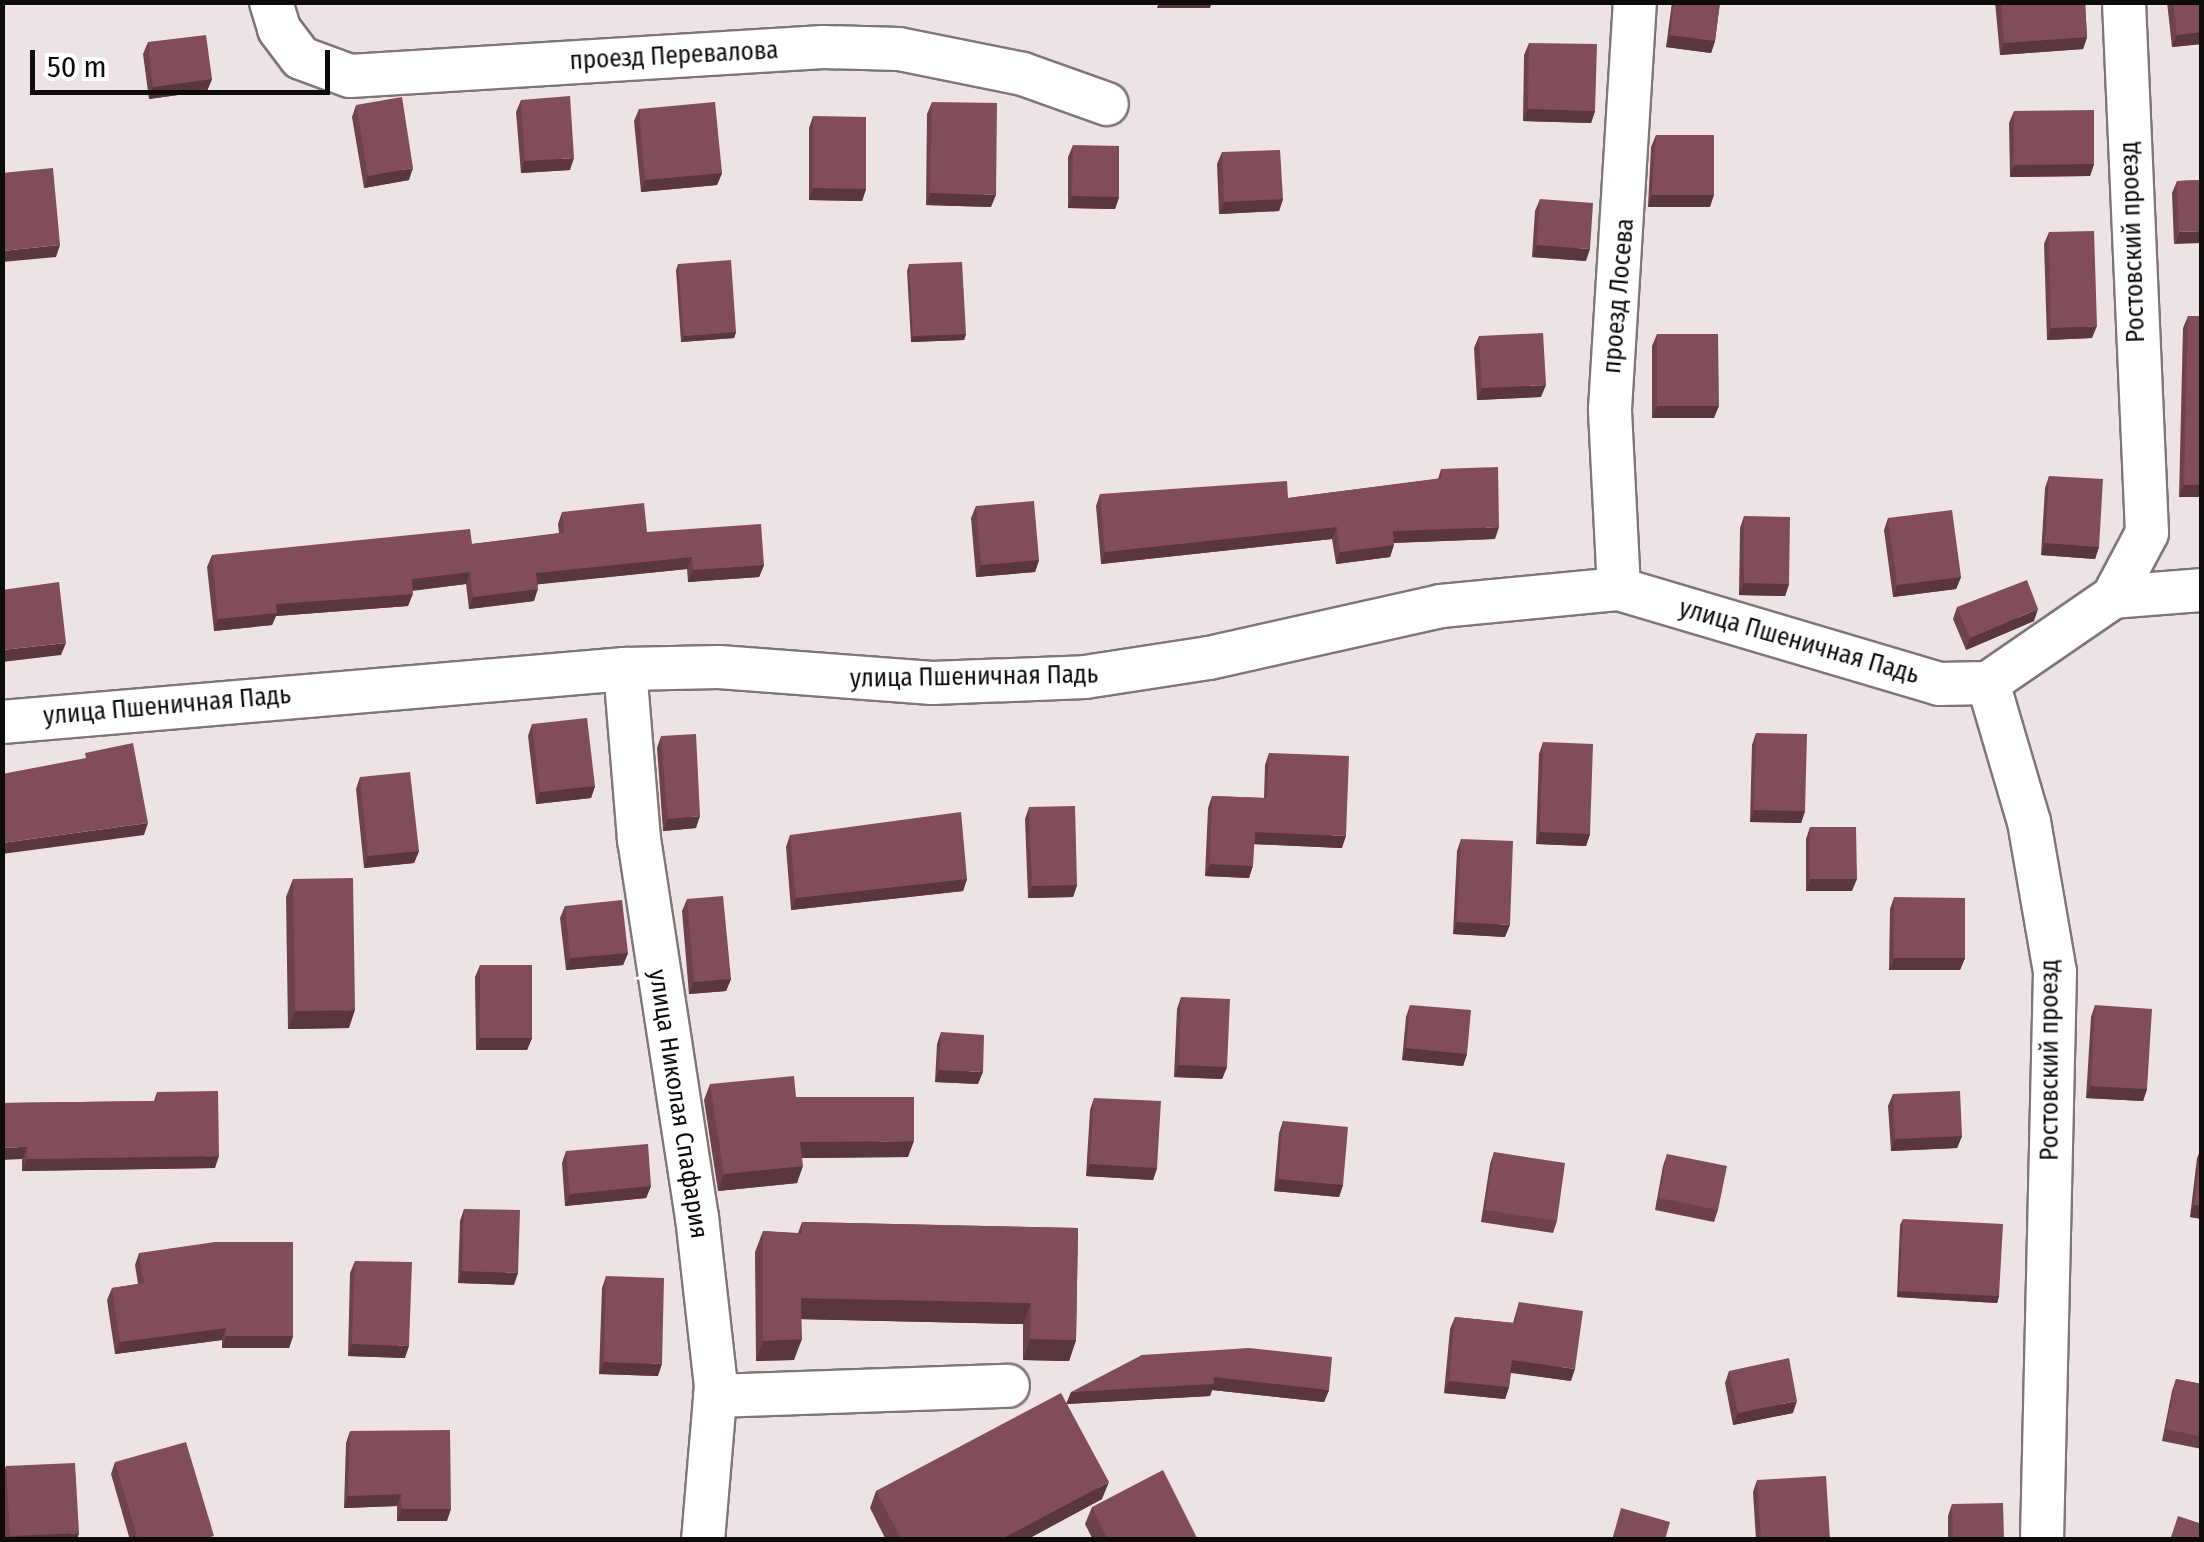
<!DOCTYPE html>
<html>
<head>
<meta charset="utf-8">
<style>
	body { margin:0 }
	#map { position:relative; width:2204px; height:1542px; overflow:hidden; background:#ede2e4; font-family:"Fira Sans Condensed",sans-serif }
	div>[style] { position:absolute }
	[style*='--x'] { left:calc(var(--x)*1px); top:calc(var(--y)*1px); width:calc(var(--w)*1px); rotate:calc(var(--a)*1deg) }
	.roads { filter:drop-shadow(2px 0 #807678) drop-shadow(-2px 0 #807678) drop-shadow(0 2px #807678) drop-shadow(0 -2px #807678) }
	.minor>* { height:42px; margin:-21px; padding:0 21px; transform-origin:21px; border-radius:21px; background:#fff }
	.wall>* { inset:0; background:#6e424d }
	.shaded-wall>* { inset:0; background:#5a363e }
	.building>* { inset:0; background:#804d59 }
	span { translate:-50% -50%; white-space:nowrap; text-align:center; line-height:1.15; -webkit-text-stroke:10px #fff; paint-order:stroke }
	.street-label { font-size:25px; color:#0e0b0b }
	.frame { position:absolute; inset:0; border:5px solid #0e0b0b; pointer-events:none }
	.scale { position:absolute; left:30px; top:50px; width:300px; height:45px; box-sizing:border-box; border:5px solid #0e0b0b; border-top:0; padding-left:12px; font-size:30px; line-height:35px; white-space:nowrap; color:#0e0b0b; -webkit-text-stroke:8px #fff; paint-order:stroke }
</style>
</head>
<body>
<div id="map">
	<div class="roads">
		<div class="minor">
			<i style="--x:271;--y:2;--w:28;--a:73"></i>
			<i style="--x:279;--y:29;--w:36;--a:53"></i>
			<i style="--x:301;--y:58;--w:52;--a:20.2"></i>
			<i style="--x:350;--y:76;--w:474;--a:-3.5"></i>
			<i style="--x:823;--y:47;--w:76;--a:1.5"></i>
			<i style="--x:899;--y:49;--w:126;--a:11.4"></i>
			<i style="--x:1023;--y:74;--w:89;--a:19.7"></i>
			<i style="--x:1619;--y:589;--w:180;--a:-92.9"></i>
			<i style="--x:1610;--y:409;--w:408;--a:-86.5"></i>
			<i style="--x:2113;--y:597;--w:89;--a:-4.5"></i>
			<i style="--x:625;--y:669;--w:171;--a:85.3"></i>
			<i style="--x:639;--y:839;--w:382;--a:81.3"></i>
			<i style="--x:697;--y:1217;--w:170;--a:83.6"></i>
			<i style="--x:716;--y:1386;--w:155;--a:94.8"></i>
			<i style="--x:2;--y:722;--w:625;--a:-4.86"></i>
			<i style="--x:625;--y:669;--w:94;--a:-1.2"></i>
			<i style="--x:719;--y:667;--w:214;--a:4.3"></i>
			<i style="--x:932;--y:683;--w:153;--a:-2.2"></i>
			<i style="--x:1085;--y:677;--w:125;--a:-8.7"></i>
			<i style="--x:1209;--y:658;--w:238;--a:-12.6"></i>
			<i style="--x:1441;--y:606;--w:179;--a:-5.5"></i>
			<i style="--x:1619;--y:589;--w:334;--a:16.5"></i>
			<i style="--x:1939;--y:684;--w:49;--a:-1.2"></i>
			<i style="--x:715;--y:1396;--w:293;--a:-2"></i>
			<i style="--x:2042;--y:1540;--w:568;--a:-88.69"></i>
			<i style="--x:2055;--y:972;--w:152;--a:-99.8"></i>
			<i style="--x:2029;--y:822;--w:145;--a:-106.4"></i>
			<i style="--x:1988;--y:683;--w:152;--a:-34.5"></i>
			<i style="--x:2113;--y:597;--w:72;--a:-62"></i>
			<i style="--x:2147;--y:533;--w:531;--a:-92.48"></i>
		</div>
	</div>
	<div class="wall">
		<i style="clip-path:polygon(1672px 2px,1720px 2px,1715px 41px,1711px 53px,1666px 47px)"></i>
		<i style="clip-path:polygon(1995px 2px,2085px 2px,2087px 37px,2083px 49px,2000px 55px)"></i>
		<i style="clip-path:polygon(2167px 2px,2202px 2px,2202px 44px,2172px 47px)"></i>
		<i style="clip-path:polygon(148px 42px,212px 79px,207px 91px,149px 99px,143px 54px)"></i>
		<i style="clip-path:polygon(1529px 43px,1595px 111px,1591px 123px,1523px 121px,1524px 55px)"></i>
		<i style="clip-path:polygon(521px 100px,570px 170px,521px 173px,516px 112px)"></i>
		<i style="clip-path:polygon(932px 102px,991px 207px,926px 205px,927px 114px)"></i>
		<i style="clip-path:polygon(356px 105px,409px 180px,364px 188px,352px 117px)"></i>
		<i style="clip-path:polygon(639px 109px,722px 173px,717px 185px,641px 192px,634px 121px)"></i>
		<i style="clip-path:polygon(2014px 111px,2094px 164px,2090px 176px,2010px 177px,2009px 123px)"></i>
		<i style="clip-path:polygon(813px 116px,866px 189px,862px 201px,809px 200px,809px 128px)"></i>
		<i style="clip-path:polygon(1656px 135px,1710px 207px,1648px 207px,1651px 147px)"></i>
		<i style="clip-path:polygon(1073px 145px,1119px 197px,1115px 209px,1068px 208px,1068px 157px)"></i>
		<i style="clip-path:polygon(1222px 152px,1283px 199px,1279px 211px,1219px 214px,1217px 164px)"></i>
		<i style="clip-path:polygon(2202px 180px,2174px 244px,2172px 193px,2177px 181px)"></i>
		<i style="clip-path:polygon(1540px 199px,1586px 261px,1532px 257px,1535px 211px)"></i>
		<i style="clip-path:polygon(2049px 232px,2092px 338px,2047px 340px,2044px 244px)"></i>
		<i style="clip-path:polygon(678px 264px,736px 332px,734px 338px,681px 342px,676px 270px)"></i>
		<i style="clip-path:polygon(909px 264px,966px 334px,964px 340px,911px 342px,907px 271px)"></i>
		<i style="clip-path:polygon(2188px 316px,2202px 316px,2202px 497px,2179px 497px,2183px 328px)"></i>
		<i style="clip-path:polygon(1657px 334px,1714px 418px,1652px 418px,1652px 346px)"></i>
		<i style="clip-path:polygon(1479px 336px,1541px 397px,1477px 400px,1474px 348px)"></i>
		<i style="clip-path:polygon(1441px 469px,1495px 539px,1394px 543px,1390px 557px,1336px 564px,1332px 539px,1101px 564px,1096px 506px,1100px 494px,1288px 498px,1438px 479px)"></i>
		<i style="clip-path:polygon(2049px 476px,2099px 547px,2095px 559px,2041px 555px,2045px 488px)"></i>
		<i style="clip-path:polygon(976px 506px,1039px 560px,1035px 572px,976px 577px,971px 518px)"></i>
		<i style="clip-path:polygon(562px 512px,647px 532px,764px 565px,759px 577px,688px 582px,687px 569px,538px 584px,534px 601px,469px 609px,466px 584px,412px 591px,408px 606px,276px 616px,272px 625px,214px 631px,207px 567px,212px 555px,472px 544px,559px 533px,558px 524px)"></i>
		<i style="clip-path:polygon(1744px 516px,1789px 584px,1785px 596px,1739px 595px,1740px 528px)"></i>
		<i style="clip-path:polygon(1888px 518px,1961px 577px,1956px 589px,1893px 597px,1884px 530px)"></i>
		<i style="clip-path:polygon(1957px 607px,2034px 621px,1966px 650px,1953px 619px)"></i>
		<i style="clip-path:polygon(532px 724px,595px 786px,591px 798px,536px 804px,528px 736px)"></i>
		<i style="clip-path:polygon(1756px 733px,1805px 811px,1801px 823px,1750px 822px,1752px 745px)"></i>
		<i style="clip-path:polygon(661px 736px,696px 828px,663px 831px,657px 748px)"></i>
		<i style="clip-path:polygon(1543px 742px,1590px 834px,1586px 846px,1536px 844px,1539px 754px)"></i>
		<i style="clip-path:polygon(1269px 753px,1342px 848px,1254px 844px,1249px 878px,1205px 876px,1208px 808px,1212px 796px,1264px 798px,1265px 765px)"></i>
		<i style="clip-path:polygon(360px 777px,419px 851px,414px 863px,364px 868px,356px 789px)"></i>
		<i style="clip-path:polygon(1029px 807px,1077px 885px,1073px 897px,1028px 898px,1025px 819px)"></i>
		<i style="clip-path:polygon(1810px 827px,1852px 891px,1806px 891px,1806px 839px)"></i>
		<i style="clip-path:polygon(790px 835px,967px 879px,963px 891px,791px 910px,786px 847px)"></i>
		<i style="clip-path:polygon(1461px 839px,1505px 937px,1453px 934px,1457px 851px)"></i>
		<i style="clip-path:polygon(293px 879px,349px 1028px,288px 1029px,286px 897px)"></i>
		<i style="clip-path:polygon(1894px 897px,1965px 958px,1960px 970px,1889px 970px,1890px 909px)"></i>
		<i style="clip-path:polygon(687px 899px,731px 979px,726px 991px,689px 994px,682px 911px)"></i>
		<i style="clip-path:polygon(565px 906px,628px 953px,623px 965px,566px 970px,560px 918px)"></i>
		<i style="clip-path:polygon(480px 965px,532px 1038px,527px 1050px,476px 1050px,475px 977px)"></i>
		<i style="clip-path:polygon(1181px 997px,1227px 1067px,1222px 1079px,1174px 1077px,1177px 1009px)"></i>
		<i style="clip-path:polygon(1410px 1005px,1467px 1054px,1463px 1066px,1402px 1060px,1406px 1017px)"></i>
		<i style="clip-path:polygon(2095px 1005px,2147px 1089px,2143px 1101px,2086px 1098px,2091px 1017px)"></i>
		<i style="clip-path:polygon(941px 1032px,978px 1084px,935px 1082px,937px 1044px)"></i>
		<i style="clip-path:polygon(710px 1084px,796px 1097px,908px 1157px,802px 1158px,797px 1183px,718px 1191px,704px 1100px)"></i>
		<i style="clip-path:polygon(157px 1092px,215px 1168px,22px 1171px,22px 1159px,2px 1103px,154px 1101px)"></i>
		<i style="clip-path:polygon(1893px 1094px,1962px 1136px,1957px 1148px,1891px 1151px,1888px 1106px)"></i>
		<i style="clip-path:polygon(1094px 1098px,1157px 1168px,1153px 1180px,1086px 1176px,1090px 1110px)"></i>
		<i style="clip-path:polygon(1283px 1121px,1343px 1185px,1339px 1197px,1274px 1191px,1279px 1133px)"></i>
		<i style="clip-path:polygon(2202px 1146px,2202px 1219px,2190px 1217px,2197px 1158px)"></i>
		<i style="clip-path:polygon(566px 1151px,651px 1186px,646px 1198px,565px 1206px,562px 1163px)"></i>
		<i style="clip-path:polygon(1494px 1152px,1557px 1221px,1553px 1233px,1481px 1222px,1490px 1164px)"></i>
		<i style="clip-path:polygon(1667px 1154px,1718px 1210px,1714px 1222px,1655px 1210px,1663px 1166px)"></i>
		<i style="clip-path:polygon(464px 1209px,514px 1285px,458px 1283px,460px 1221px)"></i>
		<i style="clip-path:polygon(1903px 1219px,1999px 1296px,1997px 1303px,1897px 1297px,1900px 1225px)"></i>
		<i style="clip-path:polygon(802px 1222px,1078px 1228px,1076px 1340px,1069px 1361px,1023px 1360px,1023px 1324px,801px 1319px,794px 1360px,756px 1361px,755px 1252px,763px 1231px,798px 1233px)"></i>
		<i style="clip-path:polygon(139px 1253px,293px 1336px,289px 1348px,222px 1348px,222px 1340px,115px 1354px,107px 1300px,112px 1288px,138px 1284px,135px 1265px)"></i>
		<i style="clip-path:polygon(355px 1261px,405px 1358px,348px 1356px,350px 1273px)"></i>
		<i style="clip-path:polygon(606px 1276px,658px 1376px,599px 1374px,602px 1288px)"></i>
		<i style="clip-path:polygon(1519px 1302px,1571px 1381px,1511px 1373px,1509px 1387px,1505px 1399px,1444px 1393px,1450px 1329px,1455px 1317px,1513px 1323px)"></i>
		<i style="clip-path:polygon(1142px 1355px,1329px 1390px,1324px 1402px,1212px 1390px,1210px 1396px,1067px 1404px,1102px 1499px,1026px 1540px,886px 1540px,870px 1508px,876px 1491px,1067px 1403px)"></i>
		<i style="clip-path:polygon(1729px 1371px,1793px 1413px,1733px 1425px,1725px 1383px)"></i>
		<i style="clip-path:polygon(2176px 1379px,2202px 1384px,2202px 1449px,2162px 1441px,2172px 1391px)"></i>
		<i style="clip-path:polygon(350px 1431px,447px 1521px,397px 1521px,397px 1506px,344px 1508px,346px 1443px)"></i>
		<i style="clip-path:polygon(115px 1462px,212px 1540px,130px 1540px,111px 1474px)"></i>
		<i style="clip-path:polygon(6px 1466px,77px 1540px,5px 1540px,2px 1477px)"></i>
		<i style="clip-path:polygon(1757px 1480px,1830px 1540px,1756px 1540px,1753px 1492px)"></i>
		<i style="clip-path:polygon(1952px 1504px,2004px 1540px,1948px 1540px,1948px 1516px)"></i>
		<i style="clip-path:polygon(1092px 1507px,1198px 1540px,1093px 1540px,1085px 1524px)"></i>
	</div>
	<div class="shaded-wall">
		<i style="clip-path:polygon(1159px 2px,1212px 2px,1210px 8px,1157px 8px)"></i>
		<i style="clip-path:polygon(2202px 32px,2202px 44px,2172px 47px,2177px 35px)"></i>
		<i style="clip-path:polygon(1670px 35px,1715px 41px,1711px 53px,1666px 47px)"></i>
		<i style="clip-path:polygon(2087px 37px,2083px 49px,2000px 55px,2004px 43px)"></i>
		<i style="clip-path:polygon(212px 79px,207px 91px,149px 99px,153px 87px)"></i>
		<i style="clip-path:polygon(1528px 109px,1595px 111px,1591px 123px,1523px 121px)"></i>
		<i style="clip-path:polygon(574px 158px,570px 170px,521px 173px,525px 161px)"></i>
		<i style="clip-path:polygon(2094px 164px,2090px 176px,2010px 177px,2014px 165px)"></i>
		<i style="clip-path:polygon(413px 168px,409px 180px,364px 188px,368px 176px)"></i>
		<i style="clip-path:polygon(722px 173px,717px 185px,641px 192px,645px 180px)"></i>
		<i style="clip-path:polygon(813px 188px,866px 189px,862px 201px,809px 200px)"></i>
		<i style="clip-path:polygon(930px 193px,996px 195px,991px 207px,926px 205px)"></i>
		<i style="clip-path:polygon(1652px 195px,1714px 195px,1710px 207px,1648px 207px)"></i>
		<i style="clip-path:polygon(1072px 196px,1119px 197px,1115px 209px,1068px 208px)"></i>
		<i style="clip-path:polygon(1283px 199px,1279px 211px,1219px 214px,1224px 202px)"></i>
		<i style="clip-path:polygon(2202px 231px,2202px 243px,2174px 244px,2179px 232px)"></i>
		<i style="clip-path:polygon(60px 245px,56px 257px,2px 262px,2px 251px)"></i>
		<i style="clip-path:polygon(1537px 245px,1590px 249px,1586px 261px,1532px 257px)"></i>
		<i style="clip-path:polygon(2097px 326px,2092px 338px,2047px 340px,2051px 328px)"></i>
		<i style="clip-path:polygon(736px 332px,734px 338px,681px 342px,684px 336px)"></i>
		<i style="clip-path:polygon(966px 334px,964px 340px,911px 342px,913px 336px)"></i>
		<i style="clip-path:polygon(1546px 385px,1541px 397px,1477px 400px,1482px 388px)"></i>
		<i style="clip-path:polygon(1657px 406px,1719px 406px,1714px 418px,1652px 418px)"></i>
		<i style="clip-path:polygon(2184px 485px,2202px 485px,2202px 497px,2179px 497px)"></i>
		<i style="clip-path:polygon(1337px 527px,1332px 539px,1101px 564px,1105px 552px)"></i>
		<i style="clip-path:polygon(1499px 527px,1495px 539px,1388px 543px,1393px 531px)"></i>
		<i style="clip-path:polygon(2045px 543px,2099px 547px,2095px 559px,2041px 555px)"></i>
		<i style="clip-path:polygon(1394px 545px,1390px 557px,1336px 564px,1340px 552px)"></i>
		<i style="clip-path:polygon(692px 557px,687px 569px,532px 585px,536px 573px)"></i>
		<i style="clip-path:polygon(1039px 560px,1035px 572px,976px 577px,981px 565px)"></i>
		<i style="clip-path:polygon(764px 565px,759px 577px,688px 582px,693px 570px)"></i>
		<i style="clip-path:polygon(470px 572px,466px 584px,407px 591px,412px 579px)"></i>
		<i style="clip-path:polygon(1961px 577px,1956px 589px,1893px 597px,1897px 585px)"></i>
		<i style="clip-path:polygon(1744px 583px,1789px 584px,1785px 596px,1739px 595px)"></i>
		<i style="clip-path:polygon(538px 589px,534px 601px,469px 609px,473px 597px)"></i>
		<i style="clip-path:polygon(413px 594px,408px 606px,276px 616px,272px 625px,214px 631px,218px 619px,276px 604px)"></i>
		<i style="clip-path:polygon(2038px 609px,2034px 621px,1966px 650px,1970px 638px)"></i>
		<i style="clip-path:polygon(66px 643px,61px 655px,2px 662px,2px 650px)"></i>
		<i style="clip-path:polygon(595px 786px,591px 798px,536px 804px,540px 792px)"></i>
		<i style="clip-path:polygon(1754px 810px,1805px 811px,1801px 823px,1750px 822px)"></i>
		<i style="clip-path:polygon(700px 816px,696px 828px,663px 831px,668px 819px)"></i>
		<i style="clip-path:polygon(148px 823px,144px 835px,2px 854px,2px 843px)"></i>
		<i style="clip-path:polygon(1255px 832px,1346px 836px,1342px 848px,1250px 844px)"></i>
		<i style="clip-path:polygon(1540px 832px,1590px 834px,1586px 846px,1536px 844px)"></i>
		<i style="clip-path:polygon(419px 851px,414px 863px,364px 868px,368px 856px)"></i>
		<i style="clip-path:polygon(1210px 864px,1253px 866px,1249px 878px,1205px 876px)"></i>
		<i style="clip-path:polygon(967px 879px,963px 891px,791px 910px,796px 898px)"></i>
		<i style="clip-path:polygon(1810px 879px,1857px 879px,1852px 891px,1806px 891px)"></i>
		<i style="clip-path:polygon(1077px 885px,1073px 897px,1028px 898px,1032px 886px)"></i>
		<i style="clip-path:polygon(1457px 922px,1510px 925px,1505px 937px,1453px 934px)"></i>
		<i style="clip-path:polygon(628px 953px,623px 965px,566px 970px,570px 958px)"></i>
		<i style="clip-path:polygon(1894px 958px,1965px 958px,1960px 970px,1889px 970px)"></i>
		<i style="clip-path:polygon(731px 979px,726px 991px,689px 994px,694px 982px)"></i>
		<i style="clip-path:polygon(355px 1010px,349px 1028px,288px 1029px,295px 1011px)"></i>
		<i style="clip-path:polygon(480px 1038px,532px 1038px,527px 1050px,476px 1050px)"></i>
		<i style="clip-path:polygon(1406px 1048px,1467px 1054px,1463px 1066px,1402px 1060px)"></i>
		<i style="clip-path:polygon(1179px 1065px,1227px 1067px,1222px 1079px,1174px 1077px)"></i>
		<i style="clip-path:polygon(939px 1070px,983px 1072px,978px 1084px,935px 1082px)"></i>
		<i style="clip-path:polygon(2091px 1086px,2147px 1089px,2143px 1101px,2086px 1098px)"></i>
		<i style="clip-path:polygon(1962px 1136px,1957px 1148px,1891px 1151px,1895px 1139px)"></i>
		<i style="clip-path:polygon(914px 1141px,908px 1157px,795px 1158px,800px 1142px)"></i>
		<i style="clip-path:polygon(27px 1147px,22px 1159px,2px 1160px,2px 1148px)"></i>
		<i style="clip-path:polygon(219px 1156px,215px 1168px,22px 1171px,27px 1159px)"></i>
		<i style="clip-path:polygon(1090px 1164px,1157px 1168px,1153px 1180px,1086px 1176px)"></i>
		<i style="clip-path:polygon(803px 1166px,797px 1183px,718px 1191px,724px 1174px)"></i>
		<i style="clip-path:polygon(1278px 1179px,1343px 1185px,1339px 1197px,1274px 1191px)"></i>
		<i style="clip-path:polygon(651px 1186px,646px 1198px,565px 1206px,570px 1194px)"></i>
		<i style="clip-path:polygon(2194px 1205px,2202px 1206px,2202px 1219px,2190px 1217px)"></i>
		<i style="clip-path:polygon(462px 1271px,518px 1273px,514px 1285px,458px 1283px)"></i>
		<i style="clip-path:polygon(1899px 1291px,1999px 1296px,1997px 1303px,1897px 1297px)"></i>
		<i style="clip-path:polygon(801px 1298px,1031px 1303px,1023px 1324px,793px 1319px)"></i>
		<i style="clip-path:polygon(226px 1328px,222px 1340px,115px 1354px,120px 1342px)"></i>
		<i style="clip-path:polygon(226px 1336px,293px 1336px,289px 1348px,222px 1348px)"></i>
		<i style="clip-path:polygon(802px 1339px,794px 1360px,756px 1361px,763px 1341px)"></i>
		<i style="clip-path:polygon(1030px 1339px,1076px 1340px,1069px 1361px,1023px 1360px)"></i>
		<i style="clip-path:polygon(352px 1344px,409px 1346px,405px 1358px,348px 1356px)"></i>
		<i style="clip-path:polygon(1512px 1360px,1575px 1369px,1571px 1381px,1508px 1372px)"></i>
		<i style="clip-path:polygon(604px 1362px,662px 1364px,658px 1376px,599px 1374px)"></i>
		<i style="clip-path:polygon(1214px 1377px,1329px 1390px,1324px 1402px,1212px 1390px,1210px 1396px,1066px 1404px,1071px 1392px)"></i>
		<i style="clip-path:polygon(1449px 1381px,1509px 1387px,1505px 1399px,1444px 1393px)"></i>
		<i style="clip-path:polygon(1797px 1401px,1793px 1413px,1733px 1425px,1738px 1413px)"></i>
		<i style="clip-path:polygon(1109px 1482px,1102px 1499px,1026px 1540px,1000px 1540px)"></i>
		<i style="clip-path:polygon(401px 1494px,397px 1506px,344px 1508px,348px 1496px)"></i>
		<i style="clip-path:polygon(402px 1509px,451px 1509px,447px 1521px,397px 1521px)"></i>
		<i style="clip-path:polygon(79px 1533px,77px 1540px,9px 1540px,10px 1536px)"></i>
	</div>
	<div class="building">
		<i style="clip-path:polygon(1674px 2px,1720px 2px,1715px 41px,1670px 35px)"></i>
		<i style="clip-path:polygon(2001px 2px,2085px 2px,2087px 37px,2004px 43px)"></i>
		<i style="clip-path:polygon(2173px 2px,2202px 2px,2202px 32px,2177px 35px)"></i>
		<i style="clip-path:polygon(206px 35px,212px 79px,153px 87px,148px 42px)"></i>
		<i style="clip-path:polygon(1529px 43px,1597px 44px,1595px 111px,1528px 109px)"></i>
		<i style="clip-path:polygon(570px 96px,574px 158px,525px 161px,521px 100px)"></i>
		<i style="clip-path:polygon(402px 97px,413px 168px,368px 176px,356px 105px)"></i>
		<i style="clip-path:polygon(715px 102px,722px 173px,645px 180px,639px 109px)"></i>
		<i style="clip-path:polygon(932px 102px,997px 103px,996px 195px,930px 193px)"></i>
		<i style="clip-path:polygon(2094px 110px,2094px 164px,2014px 165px,2014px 111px)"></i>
		<i style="clip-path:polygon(813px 116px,866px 117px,866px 189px,813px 188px)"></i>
		<i style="clip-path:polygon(1656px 135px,1714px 135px,1714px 195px,1652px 195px)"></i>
		<i style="clip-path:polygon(1073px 145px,1119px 146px,1119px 197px,1072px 196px)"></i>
		<i style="clip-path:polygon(1280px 150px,1283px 199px,1224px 202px,1222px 152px)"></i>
		<i style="clip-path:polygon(53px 168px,60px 245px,2px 251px,2px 173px)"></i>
		<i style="clip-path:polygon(2202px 180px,2202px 231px,2179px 232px,2177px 181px)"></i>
		<i style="clip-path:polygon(1540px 199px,1593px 203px,1590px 249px,1537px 245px)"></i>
		<i style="clip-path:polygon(2094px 231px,2097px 326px,2051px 328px,2049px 232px)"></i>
		<i style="clip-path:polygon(731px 260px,736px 332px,684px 336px,678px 264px)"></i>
		<i style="clip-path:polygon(962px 262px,966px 334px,913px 336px,909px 264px)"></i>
		<i style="clip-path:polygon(2188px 316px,2202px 316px,2202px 485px,2184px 485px)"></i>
		<i style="clip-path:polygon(1543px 333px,1546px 385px,1482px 388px,1479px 336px)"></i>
		<i style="clip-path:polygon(1657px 334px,1718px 334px,1719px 406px,1657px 406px)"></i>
		<i style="clip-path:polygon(1498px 467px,1499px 527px,1393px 531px,1394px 545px,1340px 552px,1337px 527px,1105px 552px,1100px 494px,1287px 481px,1288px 498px,1442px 478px,1441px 469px)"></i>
		<i style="clip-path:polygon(2049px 476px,2103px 479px,2099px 547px,2045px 543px)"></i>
		<i style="clip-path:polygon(1034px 501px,1039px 560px,981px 565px,976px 506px)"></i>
		<i style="clip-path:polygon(644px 503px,647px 532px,761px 524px,764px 565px,693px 570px,692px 557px,536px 573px,538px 589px,473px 597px,470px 572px,412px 579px,413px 594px,276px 604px,277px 613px,218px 619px,212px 555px,470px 529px,472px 544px,564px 533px,562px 512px)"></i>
		<i style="clip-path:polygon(1952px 510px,1961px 577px,1897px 585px,1888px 518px)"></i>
		<i style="clip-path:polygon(1744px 516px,1790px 517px,1789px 584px,1744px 583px)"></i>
		<i style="clip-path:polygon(2027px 580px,2038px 609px,1970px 638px,1957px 607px)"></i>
		<i style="clip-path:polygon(59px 582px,66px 643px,2px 650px,2px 590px)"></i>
		<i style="clip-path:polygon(587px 718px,595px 786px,540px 792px,532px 724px)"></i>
		<i style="clip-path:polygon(1756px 733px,1807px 734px,1805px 811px,1754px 810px)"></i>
		<i style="clip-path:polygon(696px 734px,700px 816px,668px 819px,661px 736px)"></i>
		<i style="clip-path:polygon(1543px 742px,1593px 744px,1590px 834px,1540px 832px)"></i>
		<i style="clip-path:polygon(133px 743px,148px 823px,2px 843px,2px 774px,86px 758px,85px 753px)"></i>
		<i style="clip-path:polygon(1269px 753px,1349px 756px,1346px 836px,1255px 832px,1253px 866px,1210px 864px,1212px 796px,1267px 798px)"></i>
		<i style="clip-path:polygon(410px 772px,419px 851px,368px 856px,360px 777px)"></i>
		<i style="clip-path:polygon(1075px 806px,1077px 885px,1032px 886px,1029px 807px)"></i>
		<i style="clip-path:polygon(961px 812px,967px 879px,796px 898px,790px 835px)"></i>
		<i style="clip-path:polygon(1810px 827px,1856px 827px,1857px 879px,1810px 879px)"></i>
		<i style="clip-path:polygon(1461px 839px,1513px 841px,1510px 925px,1457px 922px)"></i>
		<i style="clip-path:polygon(353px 878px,355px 1010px,295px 1011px,293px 879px)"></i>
		<i style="clip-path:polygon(723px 896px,731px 979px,694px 982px,687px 899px)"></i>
		<i style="clip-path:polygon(1894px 897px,1965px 898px,1965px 958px,1894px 958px)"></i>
		<i style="clip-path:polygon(622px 900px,628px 953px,570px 958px,565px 906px)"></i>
		<i style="clip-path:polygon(480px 965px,532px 965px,532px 1038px,480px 1038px)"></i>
		<i style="clip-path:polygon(1181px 997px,1230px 999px,1227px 1067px,1179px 1065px)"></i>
		<i style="clip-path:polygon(1410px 1005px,1471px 1010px,1467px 1054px,1406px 1048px)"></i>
		<i style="clip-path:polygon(2095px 1005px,2152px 1009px,2147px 1089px,2091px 1086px)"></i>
		<i style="clip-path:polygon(941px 1032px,984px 1035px,983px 1072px,939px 1070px)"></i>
		<i style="clip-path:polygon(794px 1076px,796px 1097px,914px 1097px,914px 1141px,800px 1142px,803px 1166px,724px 1174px,710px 1084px)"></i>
		<i style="clip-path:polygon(218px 1091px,219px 1156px,27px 1159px,27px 1147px,2px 1148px,2px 1103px,157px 1101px,157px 1092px)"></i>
		<i style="clip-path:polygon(1960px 1091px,1962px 1136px,1895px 1139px,1893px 1094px)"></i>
		<i style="clip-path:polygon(1094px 1098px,1161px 1101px,1157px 1168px,1090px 1164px)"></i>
		<i style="clip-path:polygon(1283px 1121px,1348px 1127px,1343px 1185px,1278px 1179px)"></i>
		<i style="clip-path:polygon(648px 1144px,651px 1186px,570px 1194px,566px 1151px)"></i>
		<i style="clip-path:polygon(2201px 1146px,2202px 1146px,2202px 1206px,2194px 1205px)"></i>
		<i style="clip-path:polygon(1494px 1152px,1565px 1163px,1557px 1221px,1485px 1210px)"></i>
		<i style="clip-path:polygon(1667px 1154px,1727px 1166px,1718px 1210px,1659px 1198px)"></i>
		<i style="clip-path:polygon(464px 1209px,520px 1210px,518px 1273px,462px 1271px)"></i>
		<i style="clip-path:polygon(1903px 1219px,2003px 1224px,1999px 1296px,1899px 1291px)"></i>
		<i style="clip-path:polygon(802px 1222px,1078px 1228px,1076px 1340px,1030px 1339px,1031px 1303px,801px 1298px,802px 1339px,763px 1341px,763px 1231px,802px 1234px)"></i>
		<i style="clip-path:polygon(215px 1242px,293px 1242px,293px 1336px,226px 1336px,226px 1328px,120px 1342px,112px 1288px,144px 1283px,139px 1253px)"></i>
		<i style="clip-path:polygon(355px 1261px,412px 1262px,409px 1346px,352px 1344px)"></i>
		<i style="clip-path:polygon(606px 1276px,664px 1278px,662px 1364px,604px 1362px)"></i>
		<i style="clip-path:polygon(1519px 1302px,1583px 1311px,1575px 1369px,1512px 1360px,1509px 1387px,1449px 1381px,1455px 1317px,1515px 1323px)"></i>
		<i style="clip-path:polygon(1249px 1348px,1332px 1357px,1329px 1390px,1214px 1377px,1214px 1384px,1071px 1392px,1142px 1355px)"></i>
		<i style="clip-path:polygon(1789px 1358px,1797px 1401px,1738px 1413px,1729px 1371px)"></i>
		<i style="clip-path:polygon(2176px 1379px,2202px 1384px,2202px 1437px,2166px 1429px)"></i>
		<i style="clip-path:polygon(1061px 1393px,1109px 1482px,1000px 1540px,902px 1540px,876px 1491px)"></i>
		<i style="clip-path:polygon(450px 1430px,451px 1509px,402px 1509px,401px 1494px,348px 1496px,350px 1431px)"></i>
		<i style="clip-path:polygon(186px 1442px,214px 1536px,200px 1540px,138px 1540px,115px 1462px)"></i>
		<i style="clip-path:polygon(75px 1463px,79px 1533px,10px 1536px,6px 1466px)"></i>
		<i style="clip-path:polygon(1163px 1470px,1198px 1540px,1108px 1540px,1092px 1507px)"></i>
		<i style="clip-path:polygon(1826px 1476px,1830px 1540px,1761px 1540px,1757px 1480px)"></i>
		<i style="clip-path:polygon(2003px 1503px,2004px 1540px,1953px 1540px,1952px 1504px)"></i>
		<i style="clip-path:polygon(1621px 1508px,1670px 1522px,1665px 1540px,1612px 1540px)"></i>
		<i style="clip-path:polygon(2178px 1516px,2202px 1524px,2202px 1540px,2170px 1540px)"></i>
	</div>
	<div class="street-label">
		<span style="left:674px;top:56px;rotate:-3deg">проезд Перевалова</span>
		<span style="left:2133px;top:242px;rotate:-92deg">Ростовский проезд</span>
		<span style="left:1619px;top:296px;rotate:-85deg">проезд Лосева</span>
		<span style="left:1799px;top:642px;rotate:16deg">улица Пшеничная Падь</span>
		<span style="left:974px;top:677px;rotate:-1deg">улица Пшеничная Падь</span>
		<span style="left:167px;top:706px;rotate:-5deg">улица Пшеничная Падь</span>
		<span style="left:2050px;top:1060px;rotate:-90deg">Ростовский проезд</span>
		<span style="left:678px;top:1104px;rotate:81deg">улица Николая Спафария</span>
	</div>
	<div class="frame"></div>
	<div class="scale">50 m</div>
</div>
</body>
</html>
